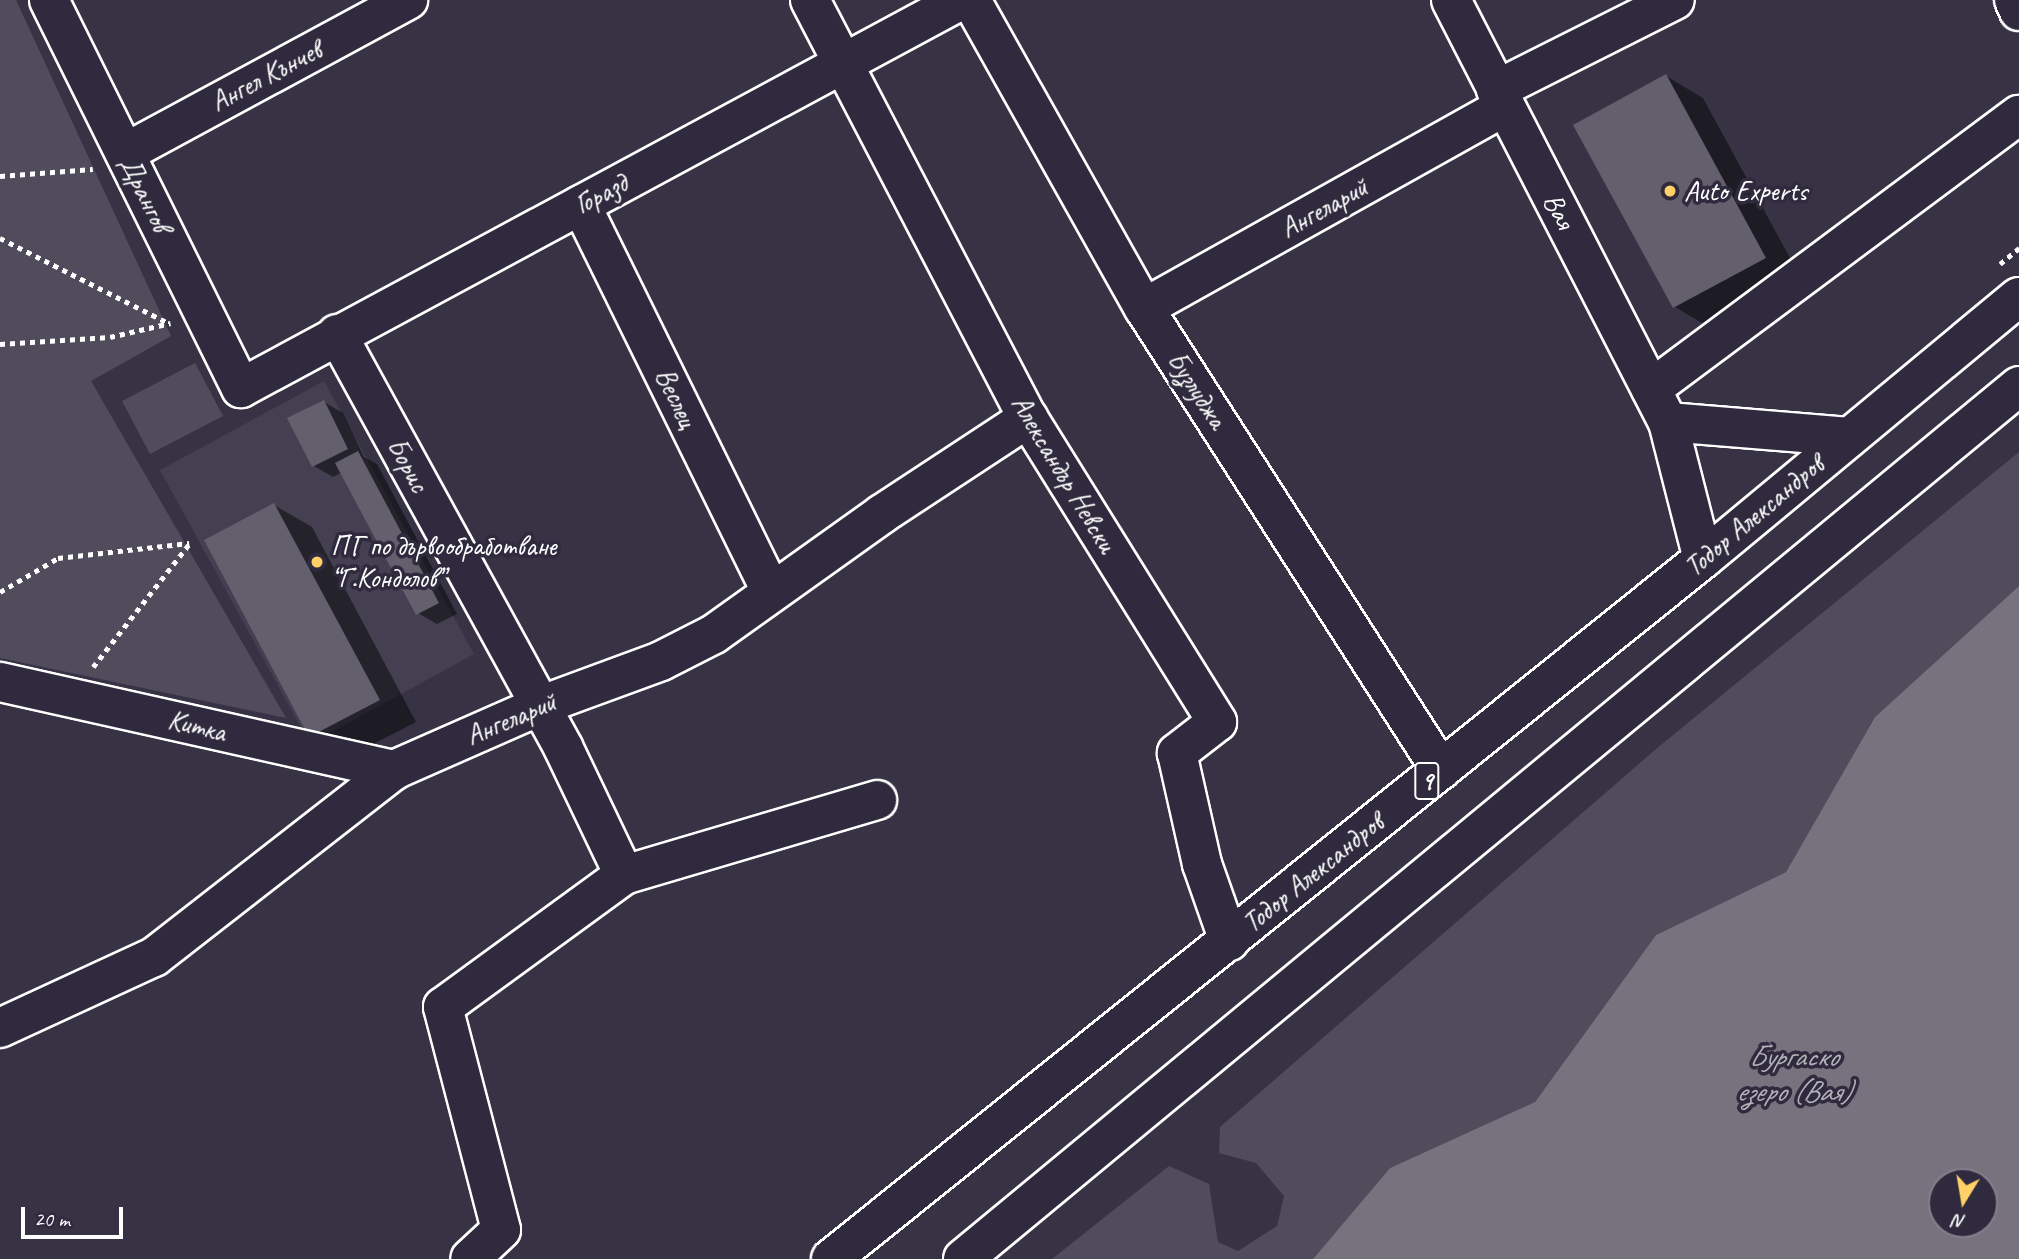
<!DOCTYPE html>
<html>
<head>
<meta charset="utf-8">
<style>
	body { margin:0 }
	#map { position:relative; width:2019px; height:1259px; overflow:hidden; background:#373345; font-family:Caveat,sans-serif }
	div>[style] { position:absolute }
	[style*='--x'] { left:calc(var(--x)*1px); top:calc(var(--y)*1px); width:calc(var(--w)*1px); rotate:calc(var(--a)*1deg) }
	.built>* { inset:0; background:#444051 }
	.green>* { inset:0; background:#514c5c }
	.water>* { inset:0; background:#76737f }
	.shadow>* { inset:0; background:#0007 }
	.building>* { inset:0; background:#635f6d }
	.path>* { height:4.5px; margin-top:-2.25px; transform-origin:0; background:repeating-linear-gradient(90deg,#fff 0 5px,transparent 0 10px) }
	.roads { filter:drop-shadow(2px 0 #fff) drop-shadow(-2px 0 #fff) drop-shadow(0 2px #fff) drop-shadow(0 -2px #fff) }
	.minor>* { height:38px; margin:-19px; padding:0 19px; transform-origin:19px; border-radius:19px; background:#2f2a3d }
	.highway>* { height:38px; margin:-19px; padding:0 19px; transform-origin:19px; border-radius:19px; background:#2f2a3d }
	.dots>* { width:19px; height:19px; translate:-50% -50%; box-sizing:border-box; border:4px solid #2f2a3d; border-radius:50% }
	span { translate:-50% -50%; white-space:nowrap; text-align:center; line-height:1.15; -webkit-text-stroke:7px #2f2a3d; paint-order:stroke }
	.shield-label span { padding:2px 5px; background:#2f2a3d; border:2px solid; border-radius:5px; -webkit-text-stroke-width:0 }
	.shield-label { font-size:26px; color:#fff; font-weight:700 }
	.street-label { font-size:28px; color:#fff }
	.poi-label { font-size:28px; color:#fff }
	.left { translate:0 -50%; text-align:left }
	.water-label { font-size:30px; color:#b4b2b9; font-style:italic }
	.north { position:absolute; left:1928px; top:1168px; width:70px; height:70px; box-sizing:border-box; background:#2f2a3d; border:2px solid #827f8b; border-radius:50%; rotate:191deg; font-size:19px; font-weight:700; line-height:28px; text-align:center; color:#fff }
	.north::after { content:''; display:block; margin:auto; width:24px; height:32px; background:#ffd166; clip-path:polygon(50% 0,100% 100%,50% 72%,0 100%) }
	.scale { position:absolute; left:21px; top:1207px; width:102px; height:32px; box-sizing:border-box; border:4px solid #fff; border-top:0; padding-left:9px; font-size:21px; line-height:24px; white-space:nowrap; color:#fff; -webkit-text-stroke:5px #2f2a3d; paint-order:stroke }
</style>
</head>
<body>
<div id="map">
	<div class="built">
		<i style="clip-path:polygon(324px 381px,474px 654px,310px 744px,160px 470px)"></i>
	</div>
	<div class="green">
		<i style="clip-path:polygon(0 0,16px 0,171px 336px,91px 381px,286px 718px,0 658px)"></i>
		<i style="clip-path:polygon(195px 363px,223px 416px,150px 454px,122px 401px)"></i>
		<i style="clip-path:polygon(2019px 452px,2019px 586px,1875px 717px,1786px 872px,1656px 935px,1535px 1102px,1390px 1168px,1313px 1259px,1052px 1259px,1169px 1166px,1209px 1184px,1218px 1242px,1238px 1251px,1277px 1226px,1284px 1196px,1256px 1163px,1219px 1153px,1220px 1127px,1656px 749px)"></i>
	</div>
	<div class="water">
		<i style="clip-path:polygon(evenodd,2019px 586px,2019px 1259px,1313px 1259px,1390px 1168px,1535px 1102px,1656px 935px,1786px 872px,1875px 717px,2019px 586px,1942px 1182px,1984px 1182px,1984px 1224px,1942px 1224px,1942px 1182px)"></i>
	</div>
	<div class="shadow">
		<i style="clip-path:polygon(1666px 76px,1703px 98px,1802px 280px,1712px 329px,1675px 307px,1576px 125px)"></i>
		<i style="clip-path:polygon(324px 402px,343px 413px,364px 457px,377px 464px,457px 614px,437px 624px,418px 613px,342px 472px,333px 477px,314px 466px)"></i>
		<i style="clip-path:polygon(274px 505px,312px 527px,416px 722px,348px 757px,311px 736px)"></i>
	</div>
	<div class="building">
		<i style="clip-path:polygon(1666px 74px,1766px 258px,1673px 308px,1573px 125px)"></i>
		<i style="clip-path:polygon(324px 400px,348px 449px,312px 467px,287px 418px)"></i>
		<i style="clip-path:polygon(358px 451px,439px 603px,416px 615px,335px 463px)"></i>
		<i style="clip-path:polygon(274px 503px,380px 700px,309px 737px,204px 540px)"></i>
	</div>
	<div class="path">
		<i style="--x:0;--y:176;--w:93;--a:-4.3"></i>
		<i style="--x:0;--y:238;--w:188;--a:26.8"></i>
		<i style="--x:2000;--y:264;--w:25;--a:-40"></i>
		<i style="--x:0;--y:344;--w:110;--a:-3.6"></i>
		<i style="--x:110;--y:337;--w:62;--a:-13.1"></i>
		<i style="--x:0;--y:592;--w:67;--a:-30.4"></i>
		<i style="--x:58;--y:558;--w:132;--a:-6.5"></i>
		<i style="--x:93;--y:667;--w:156;--a:-52"></i>
	</div>
	<div class="roads">
		<div class="minor">
			<i style="--x:49;--y:0;--w:433;--a:63.7"></i>
			<i style="--x:241;--y:388;--w:818;--a:-28.32"></i>
			<i style="--x:810;--y:0;--w:471;--a:62.5"></i>
			<i style="--x:1028;--y:418;--w:358;--a:58.1"></i>
			<i style="--x:1217;--y:722;--w:51;--a:142.2"></i>
			<i style="--x:1177;--y:753;--w:114;--a:77.3"></i>
			<i style="--x:1202;--y:864;--w:82;--a:70.7"></i>
			<i style="--x:971;--y:0;--w:353;--a:60.7"></i>
			<i style="--x:1144;--y:308;--w:549;--a:57.26"></i>
			<i style="--x:1451;--y:0;--w:475;--a:62.8"></i>
			<i style="--x:1668;--y:422;--w:141;--a:75.7"></i>
			<i style="--x:2014;--y:0;--w:12;--a:66"></i>
			<i style="--x:1496;--y:90;--w:200;--a:-26.7"></i>
			<i style="--x:125;--y:153;--w:322;--a:-28.4"></i>
			<i style="--x:581;--y:205;--w:430;--a:63.8"></i>
			<i style="--x:1144;--y:308;--w:412;--a:-29.2"></i>
			<i style="--x:337;--y:334;--w:471;--a:61.3"></i>
			<i style="--x:563;--y:747;--w:142;--a:64.5"></i>
			<i style="--x:624;--y:875;--w:224;--a:143.9"></i>
			<i style="--x:443;--y:1007;--w:230;--a:75.4"></i>
			<i style="--x:501;--y:1230;--w:42;--a:136.9"></i>
			<i style="--x:1651;--y:389;--w:459;--a:-36.7"></i>
			<i style="--x:1668;--y:422;--w:182;--a:4.7"></i>
			<i style="--x:0;--y:682;--w:404;--a:12.6"></i>
			<i style="--x:624;--y:875;--w:264;--a:-16.5"></i>
			<i style="--x:0;--y:1028;--w:170;--a:-24.8"></i>
			<i style="--x:154;--y:957;--w:304;--a:-37.9"></i>
			<i style="--x:394;--y:770;--w:158;--a:-23.8"></i>
			<i style="--x:539;--y:706;--w:130;--a:-20.2"></i>
			<i style="--x:661;--y:661;--w:59;--a:-27"></i>
			<i style="--x:714;--y:634;--w:206;--a:-35.5"></i>
			<i style="--x:882;--y:514;--w:175;--a:-33.3"></i>
		</div>
		<div class="highway">
			<i style="--x:831;--y:1259;--w:1118;--a:-38.76"></i>
			<i style="--x:1703;--y:559;--w:410;--a:-39.7"></i>
			<i style="--x:963;--y:1259;--w:1370;--a:-39.58"></i>
		</div>
	</div>
	<div class="dots">
		<i style="left:1670px;top:191px;background:#ffd166"></i>
		<i style="left:317px;top:562px;background:#ffd166"></i>
	</div>
	<div class="shield-label">
		<span style="left:1427px;top:781px">9</span>
	</div>
	<div class="street-label">
		<span style="left:266px;top:76px;rotate:-28deg">Ангел Кънчев</span>
		<span style="left:145px;top:194px;rotate:64deg">Дрангов</span>
		<span style="left:601px;top:194px;rotate:-28deg">Горазд</span>
		<span style="left:1324px;top:208px;rotate:-29deg">Ангеларий</span>
		<span style="left:1559px;top:211px;rotate:62deg">Вая</span>
		<span style="left:1197px;top:390px;rotate:57deg">Бузлуджа</span>
		<span style="left:676px;top:398px;rotate:64deg">Веслец</span>
		<span style="left:408px;top:465px;rotate:61deg">Борис</span>
		<span style="left:1064px;top:474px;rotate:59deg">Александър Невски</span>
		<span style="left:1754px;top:516px;rotate:-40deg">Тодор Александров</span>
		<span style="left:511px;top:719px;rotate:-23deg">Ангеларий</span>
		<span style="left:197px;top:726px;rotate:13deg">Китка</span>
		<span style="left:1313px;top:873px;rotate:-39deg">Тодор Александров</span>
	</div>
	<div class="poi-label">
		<span class="left" style="left:1684px;top:191px">Auto Experts</span>
		<span class="left" style="left:331px;top:562px">ПГ по дървообработване<br>“Г.Кондолов”</span>
	</div>
	<div class="water-label">
		<span style="left:1793px;top:1073px">Бургаско<br>езеро (Вая)</span>
	</div>
	<div class="north">N</div>
	<div class="scale">20 m</div>
</div>
</body>
</html>
